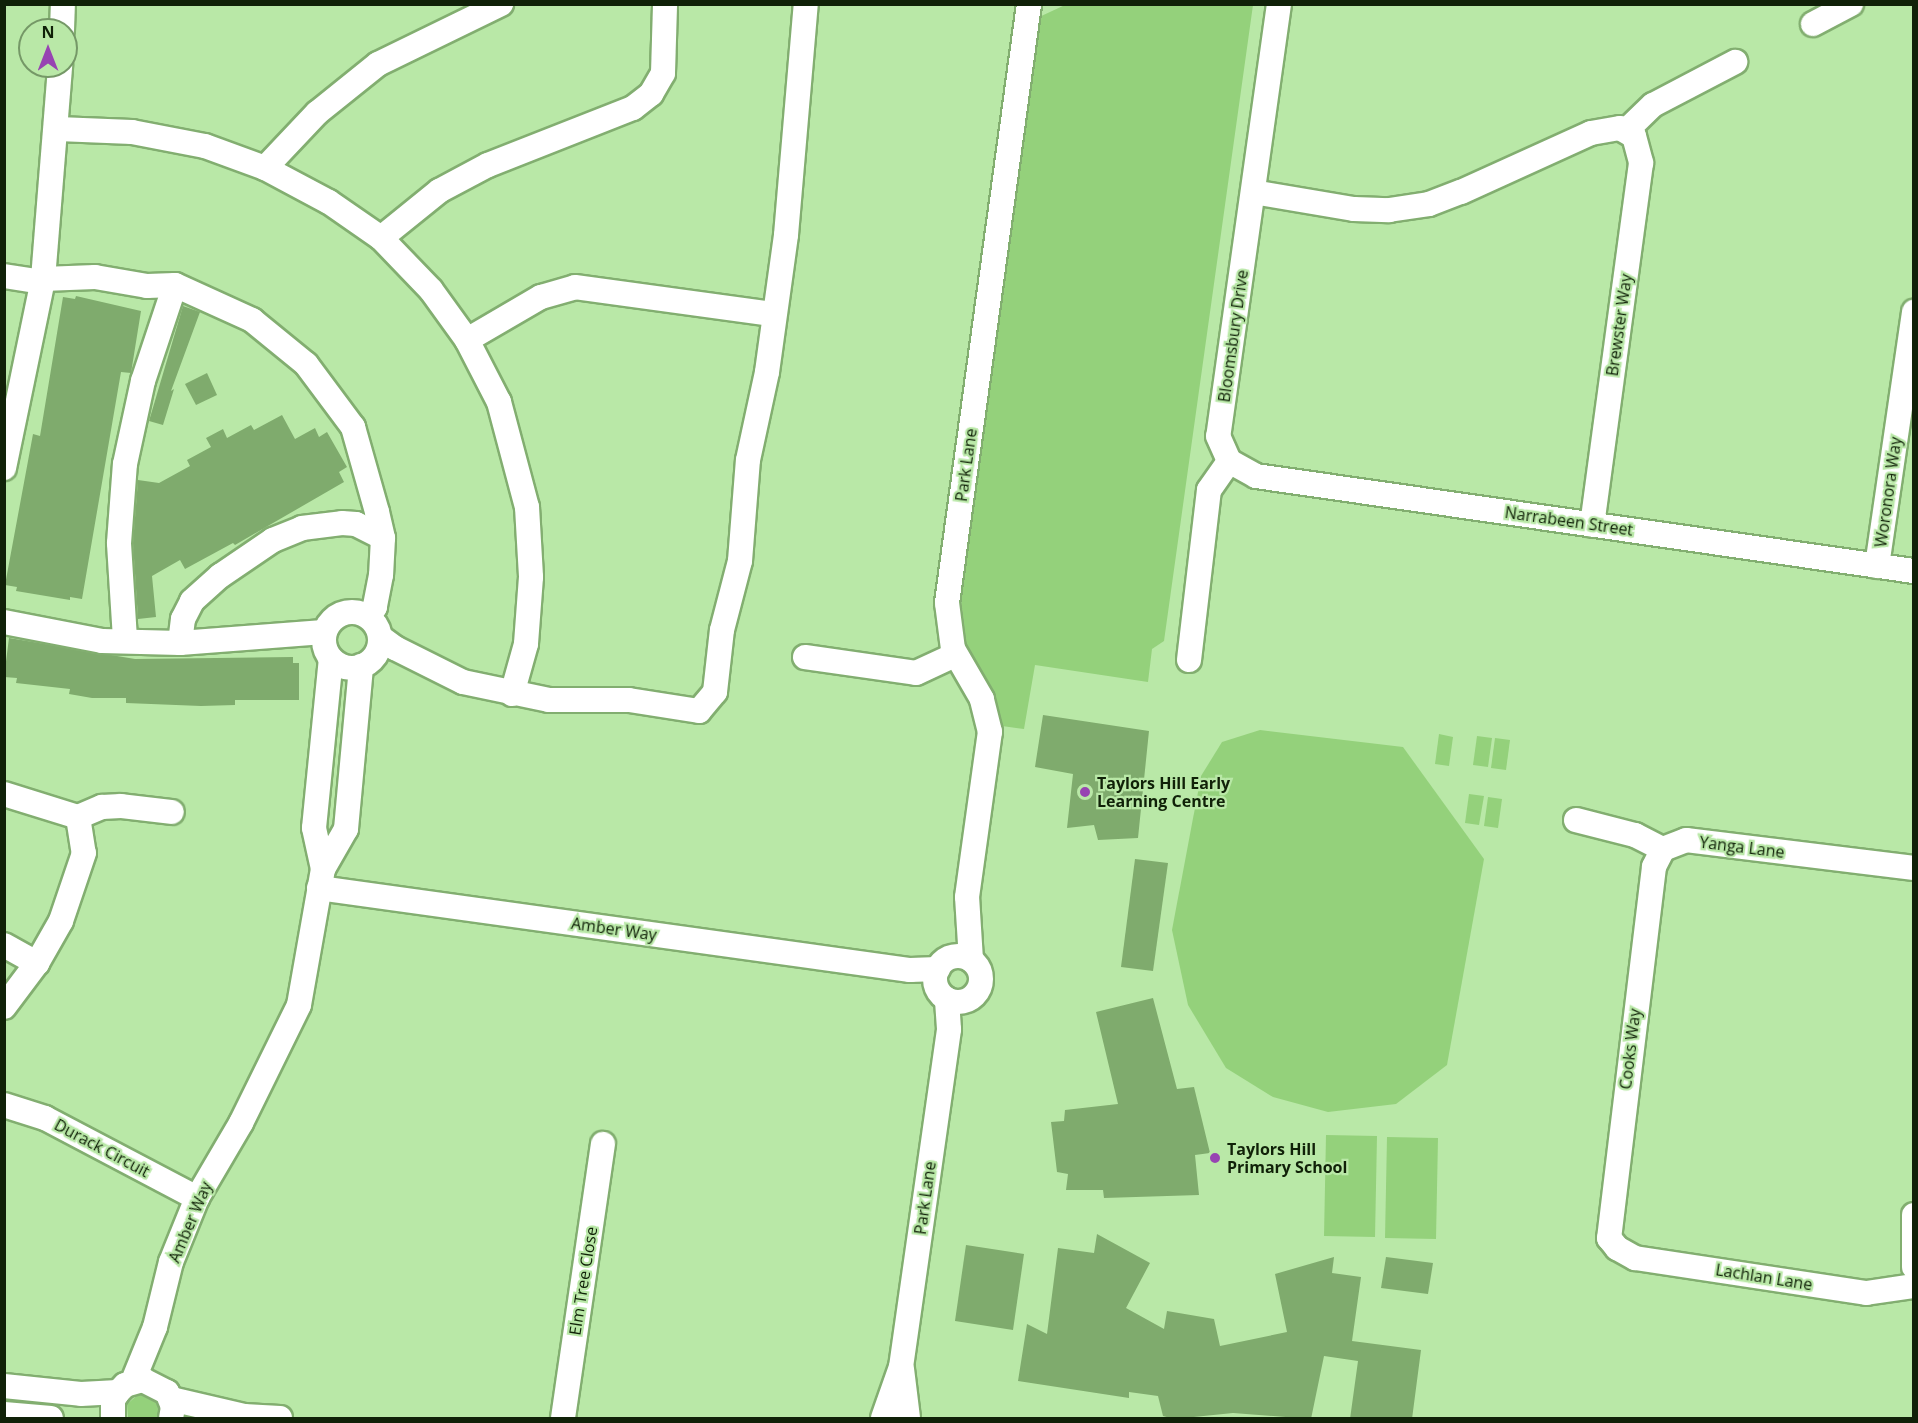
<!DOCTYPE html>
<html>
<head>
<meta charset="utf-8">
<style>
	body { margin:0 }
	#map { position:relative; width:1918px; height:1423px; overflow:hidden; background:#b9e8a7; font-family:"Open Sans",sans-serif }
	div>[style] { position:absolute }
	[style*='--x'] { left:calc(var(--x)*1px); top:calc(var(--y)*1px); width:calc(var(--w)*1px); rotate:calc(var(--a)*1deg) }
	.green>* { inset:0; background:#94d17b }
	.building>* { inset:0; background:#7fab6d }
	.roads { filter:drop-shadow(2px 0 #82ae70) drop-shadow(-2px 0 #82ae70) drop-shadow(0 2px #82ae70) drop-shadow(0 -2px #82ae70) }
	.minor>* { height:24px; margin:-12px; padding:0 12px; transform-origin:12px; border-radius:12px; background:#fff }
	.minor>.ring { margin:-12px; padding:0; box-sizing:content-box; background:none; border:24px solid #fff; border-radius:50% }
	.dots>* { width:16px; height:16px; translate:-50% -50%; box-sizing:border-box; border:3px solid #b9e8a7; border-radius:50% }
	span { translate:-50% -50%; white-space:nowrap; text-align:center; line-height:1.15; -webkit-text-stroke:4.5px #b9e8a7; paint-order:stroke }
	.street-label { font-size:16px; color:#102108 }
	.poi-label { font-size:16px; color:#102108; font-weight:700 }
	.left { translate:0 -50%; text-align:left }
	.frame { position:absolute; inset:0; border:6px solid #102108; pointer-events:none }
	.north { position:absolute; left:18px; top:18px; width:60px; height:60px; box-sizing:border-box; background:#b9e8a7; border:2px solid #759867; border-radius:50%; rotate:0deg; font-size:16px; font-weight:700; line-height:24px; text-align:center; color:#102108 }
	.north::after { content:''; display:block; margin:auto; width:21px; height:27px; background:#9744b2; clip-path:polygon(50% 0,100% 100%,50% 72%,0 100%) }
</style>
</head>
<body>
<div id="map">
	<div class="green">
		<i style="clip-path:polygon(1065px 5px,1253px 5px,1164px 641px,1152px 649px,1148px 682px,1035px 665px,1024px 729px,1002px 726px,989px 685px,967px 650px,961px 600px,1037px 18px)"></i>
		<i style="clip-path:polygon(1260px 730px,1403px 747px,1484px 859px,1447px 1065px,1396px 1104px,1328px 1112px,1273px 1097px,1226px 1068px,1188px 1005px,1172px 930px,1201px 776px,1222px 742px)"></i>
		<i style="clip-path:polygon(1439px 734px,1453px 737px,1449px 766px,1435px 764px)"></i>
		<i style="clip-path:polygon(1477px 736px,1492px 738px,1488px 767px,1473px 765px)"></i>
		<i style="clip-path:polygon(1495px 738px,1510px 740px,1506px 770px,1491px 768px)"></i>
		<i style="clip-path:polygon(1469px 794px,1484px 796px,1479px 825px,1465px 823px)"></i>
		<i style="clip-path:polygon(1488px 797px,1502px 799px,1498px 828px,1484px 826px)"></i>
		<i style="clip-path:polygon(1326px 1135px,1377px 1136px,1375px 1237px,1324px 1236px)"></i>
		<i style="clip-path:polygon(1387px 1137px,1438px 1138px,1436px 1239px,1385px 1238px)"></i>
		<i style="clip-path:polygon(139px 1394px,155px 1398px,160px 1409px,158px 1418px,128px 1418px,127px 1404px)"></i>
	</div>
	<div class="building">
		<i style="clip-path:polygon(76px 296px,141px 311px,131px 373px,121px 372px,82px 599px,70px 597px,70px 600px,16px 591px,17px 587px,5px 585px,33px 434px,40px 436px,63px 297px,75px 299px)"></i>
		<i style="clip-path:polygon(183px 306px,200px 312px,171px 391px,174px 389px,163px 425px,149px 421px)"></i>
		<i style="clip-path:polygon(207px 373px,217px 395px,196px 405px,185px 384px)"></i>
		<i style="clip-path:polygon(282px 415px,295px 439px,315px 428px,319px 437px,327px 432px,347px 467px,339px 472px,344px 482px,235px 545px,233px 543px,185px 569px,180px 560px,152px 576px,156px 617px,138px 619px,133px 543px,138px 480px,159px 483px,190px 466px,187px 460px,211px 447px,206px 438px,223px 429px,227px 438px,251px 425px,254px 430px)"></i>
		<i style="clip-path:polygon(9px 638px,135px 659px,293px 657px,293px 663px,299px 663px,299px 700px,235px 700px,235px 705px,201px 706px,126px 703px,126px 698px,92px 698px,69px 694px,70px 689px,16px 683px,17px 678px,4px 677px)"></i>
		<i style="clip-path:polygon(1043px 715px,1149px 731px,1138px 838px,1098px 840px,1094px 825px,1067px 828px,1073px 774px,1035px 767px)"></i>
		<i style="clip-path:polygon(1135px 859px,1168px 863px,1153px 971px,1121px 967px)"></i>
		<i style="clip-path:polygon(1153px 998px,1177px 1089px,1194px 1087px,1210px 1153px,1195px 1155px,1199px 1195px,1104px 1198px,1103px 1190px,1066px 1190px,1068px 1174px,1057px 1172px,1051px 1122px,1064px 1121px,1065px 1110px,1118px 1104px,1096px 1012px)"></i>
		<i style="clip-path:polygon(1097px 1234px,1150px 1263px,1126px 1308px,1164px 1329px,1167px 1311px,1214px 1319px,1220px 1346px,1287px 1332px,1275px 1274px,1334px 1257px,1332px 1273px,1361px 1277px,1352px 1341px,1421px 1350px,1412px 1419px,1350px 1419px,1358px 1361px,1324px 1356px,1311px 1419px,1233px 1413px,1174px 1419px,1163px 1416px,1158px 1396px,1129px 1392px,1129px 1398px,1018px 1381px,1027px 1324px,1047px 1334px,1058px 1248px,1094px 1253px)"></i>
		<i style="clip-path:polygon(966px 1245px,1024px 1254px,1013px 1330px,955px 1321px)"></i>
		<i style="clip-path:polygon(1386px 1257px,1433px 1263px,1428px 1294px,1381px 1288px)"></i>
	</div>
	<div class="roads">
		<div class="minor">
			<i style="--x:1279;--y:4;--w:436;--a:98"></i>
			<i style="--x:1218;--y:436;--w:27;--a:66"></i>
			<i style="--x:1229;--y:461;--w:31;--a:29"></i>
			<i style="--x:1256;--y:476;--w:665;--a:8.22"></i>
			<i style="--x:1813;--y:24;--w:43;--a:-27.8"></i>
			<i style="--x:62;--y:30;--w:26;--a:-88"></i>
			<i style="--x:58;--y:129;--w:74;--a:2.3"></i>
			<i style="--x:132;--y:132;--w:74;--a:10.9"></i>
			<i style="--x:205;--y:146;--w:64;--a:20.1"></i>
			<i style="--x:265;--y:168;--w:72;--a:28"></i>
			<i style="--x:329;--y:202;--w:63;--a:34.7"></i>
			<i style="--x:381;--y:238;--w:72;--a:46.1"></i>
			<i style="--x:431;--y:290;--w:62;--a:54.2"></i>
			<i style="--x:467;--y:340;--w:70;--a:62.7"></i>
			<i style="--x:499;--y:402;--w:109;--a:75.1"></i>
			<i style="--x:527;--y:507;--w:70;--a:86.7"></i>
			<i style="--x:531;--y:577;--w:67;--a:94.3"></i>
			<i style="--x:526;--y:644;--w:52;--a:105.6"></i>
			<i style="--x:1627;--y:130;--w:36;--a:-44"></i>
			<i style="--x:1653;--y:105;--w:93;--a:-27.7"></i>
			<i style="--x:265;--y:168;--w:76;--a:-46.6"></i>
			<i style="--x:317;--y:113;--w:78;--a:-38.8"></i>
			<i style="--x:378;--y:64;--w:137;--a:-26"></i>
			<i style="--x:1253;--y:192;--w:102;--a:9.6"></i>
			<i style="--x:1354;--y:209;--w:35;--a:2"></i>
			<i style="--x:1389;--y:210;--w:40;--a:-8.5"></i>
			<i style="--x:1429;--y:204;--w:34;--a:-21"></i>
			<i style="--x:1461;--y:192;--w:143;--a:-24.4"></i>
			<i style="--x:1591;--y:133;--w:29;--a:-10"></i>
			<i style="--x:1620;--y:128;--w:16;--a:30"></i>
			<i style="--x:1634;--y:136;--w:28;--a:75"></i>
			<i style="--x:1641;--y:163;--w:365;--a:97.7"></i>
			<i style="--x:381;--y:238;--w:75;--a:-39"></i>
			<i style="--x:439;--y:191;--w:55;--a:-28"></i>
			<i style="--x:488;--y:165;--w:156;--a:-21.5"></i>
			<i style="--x:633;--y:108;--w:23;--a:-38"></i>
			<i style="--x:651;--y:94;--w:24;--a:-60"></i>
			<i style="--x:663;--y:73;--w:69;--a:-88.3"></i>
			<i style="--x:4;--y:276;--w:38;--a:9"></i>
			<i style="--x:43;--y:279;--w:52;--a:-2.2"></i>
			<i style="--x:95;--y:277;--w:53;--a:9.8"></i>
			<i style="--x:147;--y:286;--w:28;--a:-2"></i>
			<i style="--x:175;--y:285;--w:85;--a:24.4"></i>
			<i style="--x:252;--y:320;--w:70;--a:39.2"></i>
			<i style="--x:306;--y:364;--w:79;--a:53.3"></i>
			<i style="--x:353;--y:427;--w:88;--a:74.2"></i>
			<i style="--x:377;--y:512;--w:27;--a:77"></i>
			<i style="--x:383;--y:538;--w:37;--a:93"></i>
			<i style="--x:381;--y:575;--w:33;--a:101"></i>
			<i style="--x:375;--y:607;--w:12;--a:132"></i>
			<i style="--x:467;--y:340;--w:86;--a:-30.2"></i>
			<i style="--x:541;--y:297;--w:35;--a:-16"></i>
			<i style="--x:575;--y:287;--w:199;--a:7.8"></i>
			<i style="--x:4;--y:468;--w:193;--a:-78.3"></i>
			<i style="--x:43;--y:279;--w:214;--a:-85.4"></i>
			<i style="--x:1877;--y:566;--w:257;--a:-81.7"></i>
			<i class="ring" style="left:324px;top:612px;width:32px;height:32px"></i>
			<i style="--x:4;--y:622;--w:100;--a:11"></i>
			<i style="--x:102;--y:641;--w:78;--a:1.5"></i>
			<i style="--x:180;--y:643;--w:144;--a:-4.4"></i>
			<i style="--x:380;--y:637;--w:19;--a:36"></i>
			<i style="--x:395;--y:648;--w:76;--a:26.6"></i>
			<i style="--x:463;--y:682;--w:88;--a:11.8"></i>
			<i style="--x:549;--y:700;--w:80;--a:0"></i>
			<i style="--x:629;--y:700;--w:71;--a:8.9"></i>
			<i style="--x:699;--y:711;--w:25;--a:-50"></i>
			<i style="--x:715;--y:692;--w:62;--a:-83.6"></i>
			<i style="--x:722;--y:630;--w:71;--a:-75.4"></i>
			<i style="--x:740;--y:561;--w:101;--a:-85.5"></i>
			<i style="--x:748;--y:460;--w:90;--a:-77.8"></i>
			<i style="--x:767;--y:372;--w:138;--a:-82.1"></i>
			<i style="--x:786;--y:235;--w:232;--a:-85.1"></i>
			<i style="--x:125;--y:639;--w:96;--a:-93.6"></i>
			<i style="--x:119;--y:543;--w:79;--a:-85.7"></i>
			<i style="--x:125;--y:464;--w:85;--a:-77.8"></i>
			<i style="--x:143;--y:381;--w:101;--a:-71.6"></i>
			<i style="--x:180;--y:643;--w:24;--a:-83"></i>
			<i style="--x:183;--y:619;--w:20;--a:-63"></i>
			<i style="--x:192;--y:601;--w:38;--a:-42"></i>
			<i style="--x:220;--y:576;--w:64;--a:-34.2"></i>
			<i style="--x:273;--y:540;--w:31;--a:-22"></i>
			<i style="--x:302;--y:528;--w:40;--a:-7.1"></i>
			<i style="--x:342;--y:523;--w:14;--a:4"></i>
			<i style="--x:356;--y:524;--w:30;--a:27"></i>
			<i style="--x:805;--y:657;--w:112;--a:8.2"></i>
			<i style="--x:916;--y:673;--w:43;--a:-24.8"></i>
			<i style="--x:1189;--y:660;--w:171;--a:-83.3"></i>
			<i style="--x:1209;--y:490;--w:35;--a:-55"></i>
			<i style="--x:4;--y:794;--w:77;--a:17.3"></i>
			<i style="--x:78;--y:817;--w:36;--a:81"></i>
			<i style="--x:84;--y:853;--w:72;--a:108.7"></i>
			<i style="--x:61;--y:921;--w:48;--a:119.7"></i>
			<i style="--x:37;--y:963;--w:55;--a:126.9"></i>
			<i style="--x:78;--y:817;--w:26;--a:-23"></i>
			<i style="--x:102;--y:807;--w:19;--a:-3"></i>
			<i style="--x:121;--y:806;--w:51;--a:6.7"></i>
			<i style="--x:1576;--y:820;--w:61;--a:14.3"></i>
			<i style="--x:1635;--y:835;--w:31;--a:27"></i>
			<i style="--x:1663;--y:849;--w:25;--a:-21"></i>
			<i style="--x:1686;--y:840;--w:230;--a:7"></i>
			<i style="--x:1663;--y:849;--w:20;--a:117"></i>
			<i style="--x:1654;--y:867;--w:374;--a:96.9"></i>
			<i style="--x:1609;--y:1238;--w:13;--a:51"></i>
			<i style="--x:1617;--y:1248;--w:21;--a:29"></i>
			<i style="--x:1635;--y:1258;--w:234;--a:8.6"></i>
			<i style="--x:1866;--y:1293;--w:49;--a:-8.3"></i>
			<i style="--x:323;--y:869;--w:46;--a:-60.1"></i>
			<i style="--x:346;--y:829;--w:164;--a:-84.7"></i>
			<i style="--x:319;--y:888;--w:597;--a:7.9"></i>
			<i style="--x:910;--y:970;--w:28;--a:-2"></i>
			<i style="--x:4;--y:945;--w:38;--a:29"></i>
			<i class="ring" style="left:935px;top:956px;width:22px;height:22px"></i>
			<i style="--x:971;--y:960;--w:63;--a:-93.6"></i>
			<i style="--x:967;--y:897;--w:167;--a:-82.1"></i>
			<i style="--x:990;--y:732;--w:34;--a:-104"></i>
			<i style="--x:982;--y:699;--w:58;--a:-120.1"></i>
			<i style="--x:953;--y:649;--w:46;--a:-97.4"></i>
			<i style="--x:947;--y:603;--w:605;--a:-82.2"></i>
			<i style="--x:4;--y:1105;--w:43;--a:17.6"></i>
			<i style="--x:45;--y:1118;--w:172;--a:27.8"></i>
			<i style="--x:1914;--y:1215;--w:52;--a:90"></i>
			<i style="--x:902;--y:1369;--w:49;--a:83"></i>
			<i style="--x:133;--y:1381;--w:58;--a:-67.8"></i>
			<i style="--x:155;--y:1327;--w:67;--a:-76.2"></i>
			<i style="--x:171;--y:1262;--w:69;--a:-67.9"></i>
			<i style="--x:197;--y:1198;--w:87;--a:-59.6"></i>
			<i style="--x:241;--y:1123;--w:131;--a:-63.8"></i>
			<i style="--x:299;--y:1005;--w:138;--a:-80"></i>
			<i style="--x:323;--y:869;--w:42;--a:-102.4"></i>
			<i style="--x:314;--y:828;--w:170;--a:-84.3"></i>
			<i style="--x:4;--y:1386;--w:77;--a:5.9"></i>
			<i style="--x:81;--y:1394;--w:37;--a:-3"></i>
			<i style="--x:171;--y:1399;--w:75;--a:13.1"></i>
			<i style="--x:244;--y:1416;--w:36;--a:3"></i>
			<i style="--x:4;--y:1414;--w:47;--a:4.9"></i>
			<i style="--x:113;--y:1418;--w:18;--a:-90"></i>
			<i style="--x:113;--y:1400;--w:9;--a:-58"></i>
			<i style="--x:118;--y:1392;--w:10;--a:-45"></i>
			<i style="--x:125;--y:1385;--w:19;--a:-16"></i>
			<i style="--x:143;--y:1380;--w:27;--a:27"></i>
			<i style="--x:167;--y:1392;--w:16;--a:68"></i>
			<i style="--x:173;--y:1407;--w:11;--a:100"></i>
			<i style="--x:563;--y:1418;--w:277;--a:-81.7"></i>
			<i style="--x:883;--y:1418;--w:54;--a:-70.6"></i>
			<i style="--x:901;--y:1367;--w:341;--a:-81.9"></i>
			<i style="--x:949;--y:1029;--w:30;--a:-94"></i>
		</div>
	</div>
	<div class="dots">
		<i style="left:1085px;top:792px;background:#9744b2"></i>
		<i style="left:1215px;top:1158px;background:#9744b2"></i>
	</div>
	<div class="street-label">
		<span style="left:1619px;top:325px;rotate:-82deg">Brewster Way</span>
		<span style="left:1233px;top:336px;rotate:-82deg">Bloomsbury Drive</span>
		<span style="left:966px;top:465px;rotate:-82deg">Park Lane</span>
		<span style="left:1888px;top:492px;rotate:-82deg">Woronora Way</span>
		<span style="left:1569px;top:521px;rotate:8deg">Narrabeen Street</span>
		<span style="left:1742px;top:847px;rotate:7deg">Yanga Lane</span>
		<span style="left:614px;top:929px;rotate:8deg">Amber Way</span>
		<span style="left:1630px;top:1049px;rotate:-83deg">Cooks Way</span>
		<span style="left:102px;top:1148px;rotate:28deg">Durack Circuit</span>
		<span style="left:925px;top:1198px;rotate:-82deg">Park Lane</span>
		<span style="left:190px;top:1222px;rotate:-67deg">Amber Way</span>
		<span style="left:1764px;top:1277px;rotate:9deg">Lachlan Lane</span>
		<span style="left:583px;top:1281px;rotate:-81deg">Elm Tree Close</span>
	</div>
	<div class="poi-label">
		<span class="left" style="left:1097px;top:792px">Taylors Hill Early<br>Learning Centre</span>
		<span class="left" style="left:1227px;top:1158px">Taylors Hill<br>Primary School</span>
	</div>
	<div class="frame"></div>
	<div class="north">N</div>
</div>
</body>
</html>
